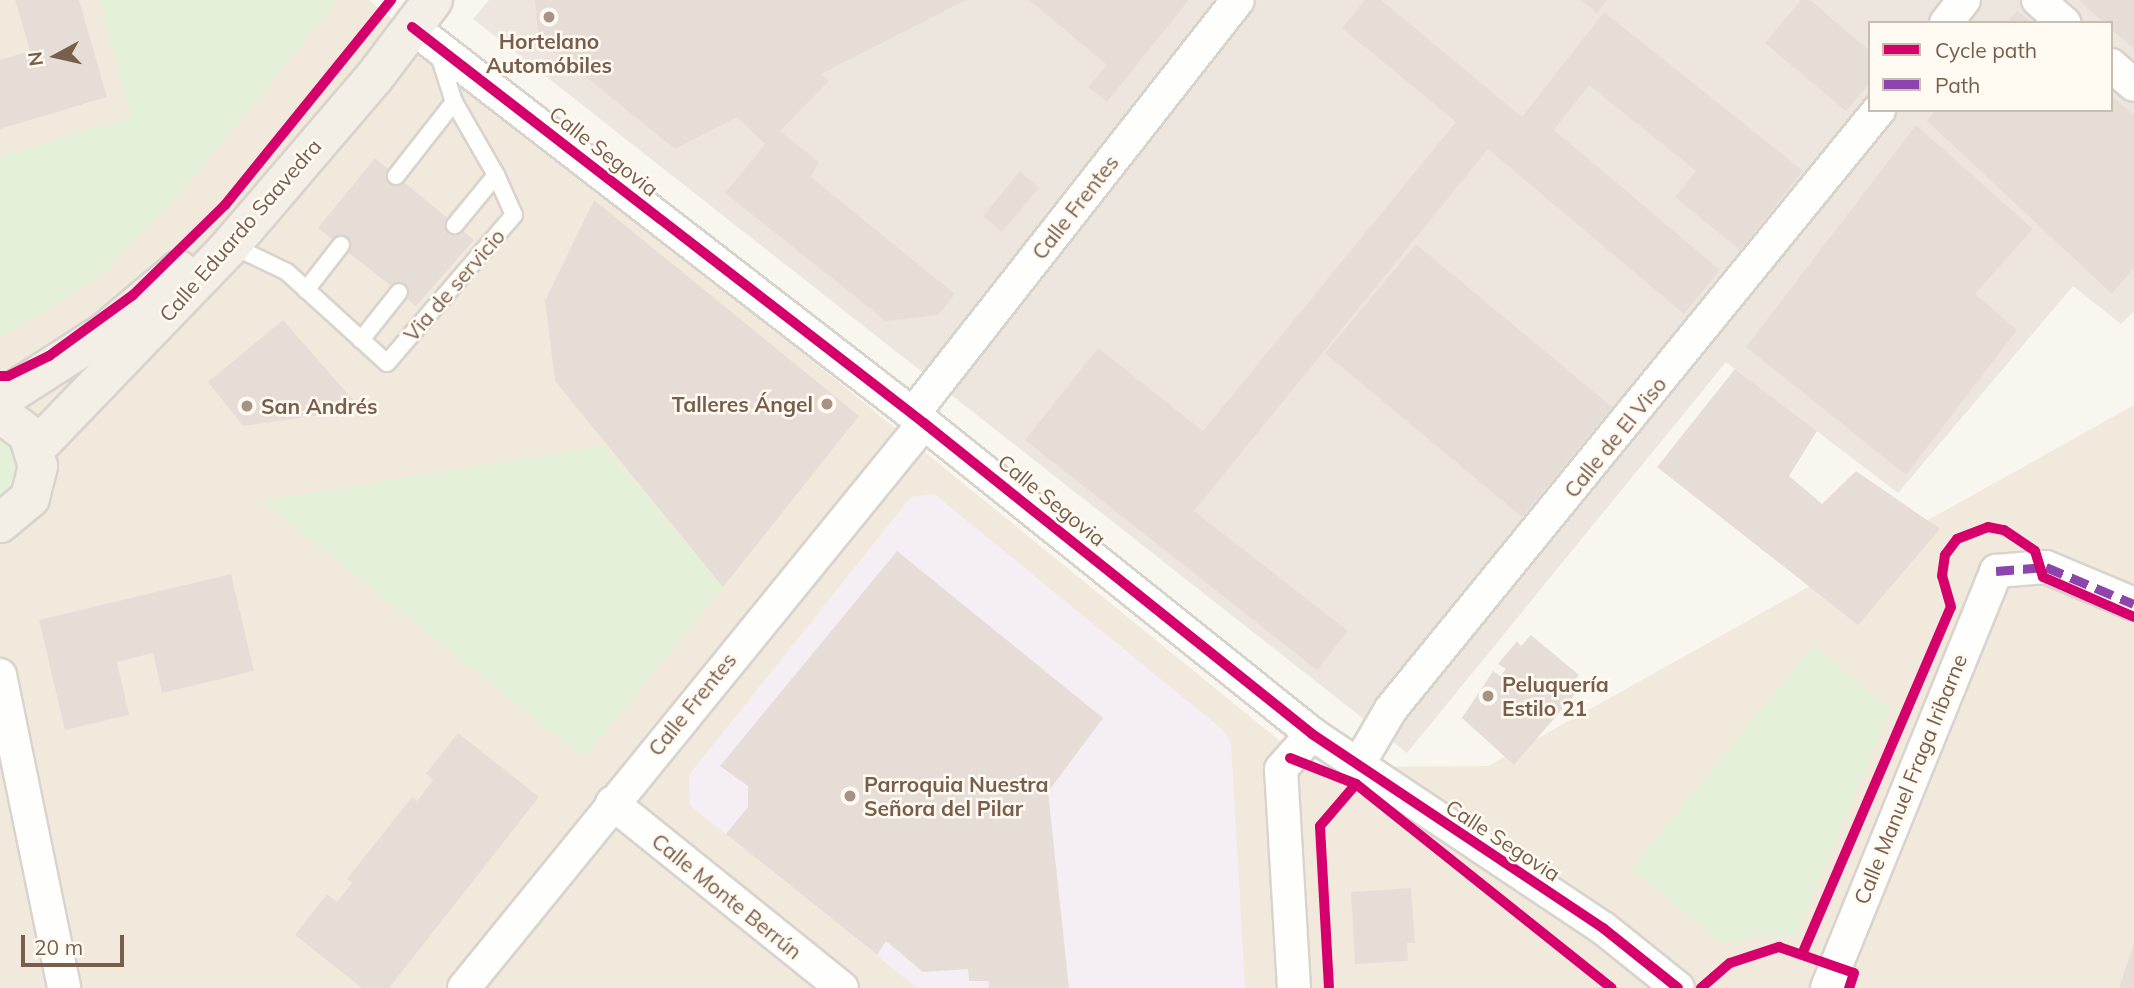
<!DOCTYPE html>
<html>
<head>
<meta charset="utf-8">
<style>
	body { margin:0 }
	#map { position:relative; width:2134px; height:988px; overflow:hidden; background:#f9f6ef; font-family:Mulish,sans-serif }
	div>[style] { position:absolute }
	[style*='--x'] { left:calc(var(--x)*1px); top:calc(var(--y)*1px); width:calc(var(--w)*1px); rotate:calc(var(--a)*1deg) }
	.residential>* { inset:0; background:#f2e9dd }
	.industrial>* { inset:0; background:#ede6df }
	.education>* { inset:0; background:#f6eef5 }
	.green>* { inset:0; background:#e5f0da }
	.building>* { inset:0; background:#e6ded6 }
	.roads { filter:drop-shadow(2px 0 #d9d3cd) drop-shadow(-2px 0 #d9d3cd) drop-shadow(0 2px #d9d3cd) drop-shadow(0 -2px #d9d3cd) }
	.lane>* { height:16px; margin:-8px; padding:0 8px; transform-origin:8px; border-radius:8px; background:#fefefd }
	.street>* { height:32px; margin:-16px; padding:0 16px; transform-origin:16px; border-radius:16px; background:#fefefd }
	.primary>* { height:38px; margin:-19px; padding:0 19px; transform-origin:19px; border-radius:19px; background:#f3efe7 }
	.quiet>* { height:9px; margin-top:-4.5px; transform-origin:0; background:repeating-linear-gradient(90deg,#8e44ad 0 18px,transparent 0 27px) }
	.cycleway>* { height:10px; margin:-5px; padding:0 5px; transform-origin:5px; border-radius:5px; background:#d6006c }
	.dots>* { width:19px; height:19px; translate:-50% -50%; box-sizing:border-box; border:4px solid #fffaf2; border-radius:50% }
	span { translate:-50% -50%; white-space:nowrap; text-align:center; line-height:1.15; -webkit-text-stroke:5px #fffaf2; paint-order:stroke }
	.poi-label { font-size:21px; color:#7a5e4c; font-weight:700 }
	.right { translate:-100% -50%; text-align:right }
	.left { translate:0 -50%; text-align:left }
	.street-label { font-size:21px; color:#7a5e4c }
	.legend { position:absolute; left:1868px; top:21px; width:245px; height:91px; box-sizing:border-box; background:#fffaf2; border:2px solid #cabcb0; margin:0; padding:9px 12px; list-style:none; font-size:21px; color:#7a5e4c }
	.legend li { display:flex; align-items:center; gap:14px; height:35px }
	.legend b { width:35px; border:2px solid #cabcb0 }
	.north { position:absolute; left:21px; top:21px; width:70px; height:70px; -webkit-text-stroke:5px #fffaf2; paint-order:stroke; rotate:262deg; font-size:19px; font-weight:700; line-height:28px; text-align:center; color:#7a5e4c }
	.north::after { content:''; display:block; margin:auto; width:24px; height:32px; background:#7a5e4c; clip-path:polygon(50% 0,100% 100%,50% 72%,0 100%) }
	.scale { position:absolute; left:21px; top:935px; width:103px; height:32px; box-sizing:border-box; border:4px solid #7a5e4c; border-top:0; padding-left:9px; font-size:21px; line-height:24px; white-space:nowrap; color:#7a5e4c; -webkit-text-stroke:5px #fffaf2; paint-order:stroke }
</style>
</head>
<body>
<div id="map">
	<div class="residential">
		<i style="clip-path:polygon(0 0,369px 0,1312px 767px,1488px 766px,2134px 405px,2134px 988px,0 988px)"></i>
	</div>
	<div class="industrial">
		<i style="clip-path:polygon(evenodd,489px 0,2134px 0,2134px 311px,2121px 324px,2073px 286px,1898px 493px,1726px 362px,1407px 753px,473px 19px,489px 0,1870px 23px,2111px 23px,2111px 110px,1870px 110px,1870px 23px)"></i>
	</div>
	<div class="education">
		<i style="clip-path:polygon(934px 494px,1223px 730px,1231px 743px,1245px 988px,917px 988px,690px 805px,689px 775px,911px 497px)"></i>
	</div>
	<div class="green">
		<i style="clip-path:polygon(99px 0,338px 0,177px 197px,100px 276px,0 338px,0 156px,131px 117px)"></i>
		<i style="clip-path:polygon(0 431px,21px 456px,19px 484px,0 505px)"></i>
		<i style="clip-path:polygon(604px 445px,723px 587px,584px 758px,261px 501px)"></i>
		<i style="clip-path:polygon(1813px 645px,1891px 709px,1796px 935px,1758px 935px,1724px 945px,1631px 868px)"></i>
	</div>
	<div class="building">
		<i style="clip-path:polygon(15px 0,79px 0,107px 97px,0 129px,0 60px,30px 51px)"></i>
		<i style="clip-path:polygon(535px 0,966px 0,821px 74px,829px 81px,780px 131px,819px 162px,811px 177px,955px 294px,938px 315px,886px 321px,725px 193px,765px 144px,737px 117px,675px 149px,539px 39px)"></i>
		<i style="clip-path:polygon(1029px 0,1189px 0,1107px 102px,1088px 87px,1107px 65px)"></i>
		<i style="clip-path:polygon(1365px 0,1381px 0,1522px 117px,1604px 12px,1803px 171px,1740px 250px,1675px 197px,1696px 171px,1589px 85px,1554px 130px,1720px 270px,1684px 314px,1488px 149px,1194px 511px,1348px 631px,1317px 670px,1025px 440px,1098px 348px,1203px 431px,1456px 122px,1342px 28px)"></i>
		<i style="clip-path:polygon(1581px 0,1607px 0,1597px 13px)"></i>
		<i style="clip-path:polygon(1801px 0,1810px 0,1870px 51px,1870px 83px,1846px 111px,1765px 43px)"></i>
		<i style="clip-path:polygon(2079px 0,2134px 0,2134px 49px,2111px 29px,2111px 23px,2104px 23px)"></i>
		<i style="clip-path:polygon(2017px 10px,2031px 23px,2007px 23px)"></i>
		<i style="clip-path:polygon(2111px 95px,2134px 115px,2134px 268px,2112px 294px,1927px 121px,1935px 110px,2111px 110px)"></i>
		<i style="clip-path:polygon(1916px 125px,2033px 229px,1975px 294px,2017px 330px,1906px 475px,1746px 347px)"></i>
		<i style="clip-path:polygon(375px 158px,474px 240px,416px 306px,318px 228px)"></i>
		<i style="clip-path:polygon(1020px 171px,1039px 188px,1002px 232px,983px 216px)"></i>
		<i style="clip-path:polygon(594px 200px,859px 416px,723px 587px,555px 381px,545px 301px)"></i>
		<i style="clip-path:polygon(1416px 244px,1612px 407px,1522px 517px,1325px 353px)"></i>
		<i style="clip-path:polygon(283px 320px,361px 409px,243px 426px,208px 382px)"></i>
		<i style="clip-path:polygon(1735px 369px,1817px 431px,1789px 476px,1822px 504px,1856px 471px,1940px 529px,1858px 625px,1657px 467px)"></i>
		<i style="clip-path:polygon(897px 551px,1103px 718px,1048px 792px,1069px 988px,989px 988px,988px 981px,969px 981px,968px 969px,923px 972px,886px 941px,877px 955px,726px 834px,748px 807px,748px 786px,720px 766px)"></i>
		<i style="clip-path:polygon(231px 574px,254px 671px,162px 693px,153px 653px,117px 662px,129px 715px,65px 730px,39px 620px)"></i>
		<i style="clip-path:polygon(1531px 635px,1579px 675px,1569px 688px,1576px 693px,1514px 765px,1462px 718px,1493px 671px,1500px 676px,1506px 669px,1498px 664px,1517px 641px,1521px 646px)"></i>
		<i style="clip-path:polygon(458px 733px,539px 797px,389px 988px,362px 988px,295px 935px,327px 894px,337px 902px,352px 883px,347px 879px,412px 797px,417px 801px,433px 780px,426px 774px)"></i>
		<i style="clip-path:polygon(1411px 888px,1415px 943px,1407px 943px,1408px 961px,1355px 964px,1351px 892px)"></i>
		<i style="clip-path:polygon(2134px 943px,2134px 988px,2119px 988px)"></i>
	</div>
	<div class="roads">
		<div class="lane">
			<i style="--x:438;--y:52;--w:52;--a:72.3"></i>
			<i style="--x:454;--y:102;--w:84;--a:60.1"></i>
			<i style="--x:496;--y:175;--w:65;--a:129.4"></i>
			<i style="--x:396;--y:176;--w:94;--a:-51.9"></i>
			<i style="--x:231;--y:245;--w:62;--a:25.7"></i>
			<i style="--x:287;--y:272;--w:135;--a:42.3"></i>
			<i style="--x:387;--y:363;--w:195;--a:-49.4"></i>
			<i style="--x:514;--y:215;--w:44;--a:-114.2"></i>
			<i style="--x:306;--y:290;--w:57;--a:-52.1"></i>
			<i style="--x:361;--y:340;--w:61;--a:-51.6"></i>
		</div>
		<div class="street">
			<i style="--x:2038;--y:0;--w:35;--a:41"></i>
			<i style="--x:1946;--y:23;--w:29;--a:-52"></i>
			<i style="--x:412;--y:27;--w:647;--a:37.72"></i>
			<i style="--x:924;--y:423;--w:497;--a:38.7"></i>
			<i style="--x:1312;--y:734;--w:350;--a:33.7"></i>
			<i style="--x:1603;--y:928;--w:96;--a:38.7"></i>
			<i style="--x:2111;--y:65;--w:30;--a:41"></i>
			<i style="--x:913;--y:414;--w:526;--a:-51.87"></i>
			<i style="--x:0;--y:675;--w:319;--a:78.4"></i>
			<i style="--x:1357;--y:767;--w:67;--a:-59.6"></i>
			<i style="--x:1391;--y:709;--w:773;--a:-50.83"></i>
			<i style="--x:612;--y:803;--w:295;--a:38.8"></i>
			<i style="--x:464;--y:988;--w:729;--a:-50.85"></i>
			<i style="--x:1294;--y:988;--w:219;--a:-93.4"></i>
			<i style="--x:1281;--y:769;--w:47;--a:-48.5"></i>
			<i style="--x:1827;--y:988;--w:450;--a:-67.9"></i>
			<i style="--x:1996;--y:571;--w:50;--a:-4.6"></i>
			<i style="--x:2046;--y:567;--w:95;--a:22.8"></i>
		</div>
		<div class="primary">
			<i style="--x:0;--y:400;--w:122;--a:-32.7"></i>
			<i style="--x:103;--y:334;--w:99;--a:-40.1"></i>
			<i style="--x:0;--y:413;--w:35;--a:37"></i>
			<i style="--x:28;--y:434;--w:34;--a:73"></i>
			<i style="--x:38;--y:466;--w:33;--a:104"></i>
			<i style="--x:30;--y:498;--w:39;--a:140"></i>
			<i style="--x:35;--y:449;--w:283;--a:-46.1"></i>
			<i style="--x:231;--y:245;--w:218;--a:-49.5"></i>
			<i style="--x:373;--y:79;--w:99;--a:-52.8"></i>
		</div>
	</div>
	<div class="quiet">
		<i style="--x:1996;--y:571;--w:50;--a:-4.6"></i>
		<i style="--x:2046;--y:567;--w:95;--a:22.8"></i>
	</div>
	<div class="cycleway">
		<i style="--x:412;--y:27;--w:647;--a:37.72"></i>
		<i style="--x:924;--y:423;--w:497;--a:38.7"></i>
		<i style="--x:1312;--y:734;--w:350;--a:33.7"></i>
		<i style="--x:1603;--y:928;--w:96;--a:38.7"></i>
		<i style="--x:0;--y:376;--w:8;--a:0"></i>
		<i style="--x:8;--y:376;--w:46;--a:-26"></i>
		<i style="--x:49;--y:356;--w:104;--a:-36"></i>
		<i style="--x:133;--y:295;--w:129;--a:-44.4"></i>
		<i style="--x:225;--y:205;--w:264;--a:-51"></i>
		<i style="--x:1290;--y:758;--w:71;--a:21.5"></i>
		<i style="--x:1356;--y:784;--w:327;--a:38.6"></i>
		<i style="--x:1803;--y:952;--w:375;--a:-66.8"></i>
		<i style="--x:1951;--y:607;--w:32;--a:-106"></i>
		<i style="--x:1942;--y:576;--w:21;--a:-82"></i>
		<i style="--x:1945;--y:555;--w:20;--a:-53"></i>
		<i style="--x:1957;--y:539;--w:33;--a:-21"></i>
		<i style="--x:1988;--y:527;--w:16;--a:11"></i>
		<i style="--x:2004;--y:530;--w:37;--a:34"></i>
		<i style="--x:2035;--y:551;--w:27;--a:73"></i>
		<i style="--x:2043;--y:577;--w:99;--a:23.7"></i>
		<i style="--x:1329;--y:988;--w:162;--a:-93.2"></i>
		<i style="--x:1320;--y:826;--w:55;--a:-49.4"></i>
		<i style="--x:1701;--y:988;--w:38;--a:-41"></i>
		<i style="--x:1730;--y:963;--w:52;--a:-18.1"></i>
		<i style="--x:1779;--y:947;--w:79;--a:19.1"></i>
		<i style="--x:1854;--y:973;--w:16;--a:108"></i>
	</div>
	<div class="dots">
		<i style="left:549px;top:17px;background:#a69385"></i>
		<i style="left:827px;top:404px;background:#a69385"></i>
		<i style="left:247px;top:406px;background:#a69385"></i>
		<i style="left:1488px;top:696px;background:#a69385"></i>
		<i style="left:850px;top:796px;background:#a69385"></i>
	</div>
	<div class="poi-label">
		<span style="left:549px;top:53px">Hortelano<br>Automóbiles</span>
		<span class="right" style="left:813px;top:404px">Talleres Ángel</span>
		<span class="left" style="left:261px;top:406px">San Andrés</span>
		<span class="left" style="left:1502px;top:696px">Peluquería<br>Estilo 21</span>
		<span class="left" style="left:864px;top:796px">Parroquia Nuestra<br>Señora del Pilar</span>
	</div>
	<div class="street-label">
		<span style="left:604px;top:151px;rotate:38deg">Calle Segovia</span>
		<span style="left:1075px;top:207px;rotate:-52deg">Calle Frentes</span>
		<span style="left:240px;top:230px;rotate:-49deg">Calle Eduardo Saavedra</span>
		<span style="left:454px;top:285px;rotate:-49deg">Via de servicio</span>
		<span style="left:1615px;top:437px;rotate:-51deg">Calle de El Viso</span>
		<span style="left:1052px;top:500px;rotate:39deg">Calle Segovia</span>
		<span style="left:692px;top:704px;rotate:-51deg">Calle Frentes</span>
		<span style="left:1910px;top:779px;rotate:-68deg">Calle Manuel Fraga Iribarne</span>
		<span style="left:1503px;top:840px;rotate:33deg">Calle Segovia</span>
		<span style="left:727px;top:896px;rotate:39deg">Calle Monte Berrún</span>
	</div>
	<ul class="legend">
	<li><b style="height:9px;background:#d6006c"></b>Cycle path</li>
	<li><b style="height:9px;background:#8e44ad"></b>Path</li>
	</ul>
	<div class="north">N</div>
	<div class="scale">20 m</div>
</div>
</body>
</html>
